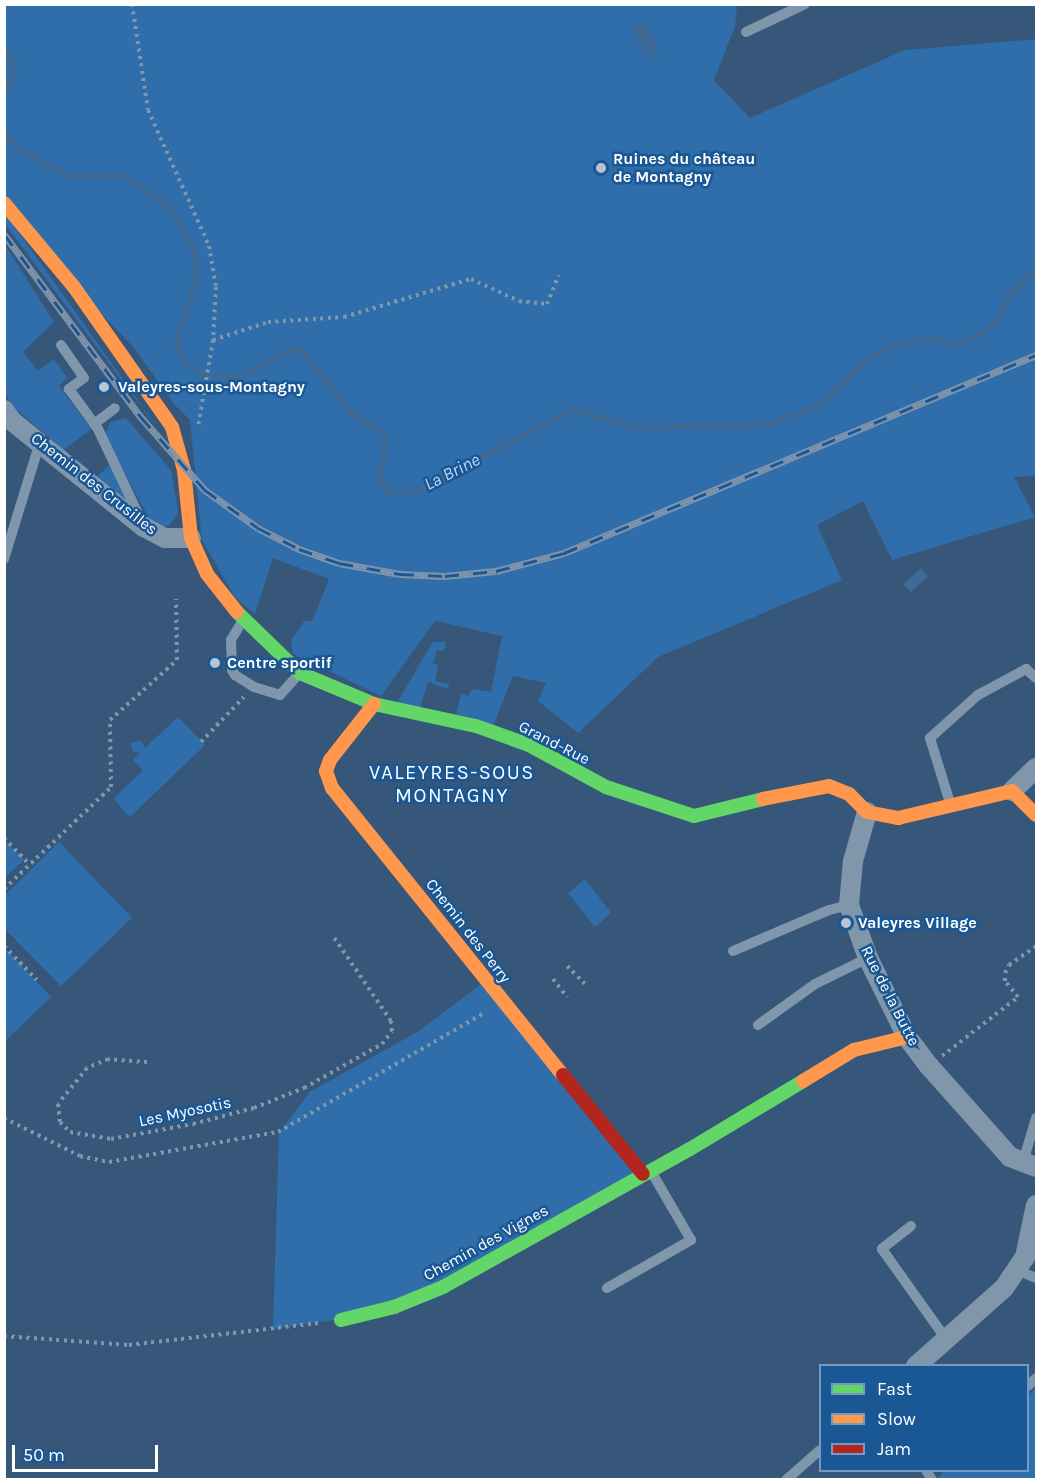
<!DOCTYPE html>
<html>
<head>
<meta charset="utf-8">
<style>
	body { margin:0 }
	#map { position:relative; width:1041px; height:1484px; overflow:hidden; background:#365779; font-family:Karla,sans-serif }
	div>[style] { position:absolute }
	[style*='--x'] { left:calc(var(--x)*1px); top:calc(var(--y)*1px); width:calc(var(--w)*1px); rotate:calc(var(--a)*1deg) }
	.green>* { inset:0; background:#2f6eab }
	.water>* { inset:0; background:#3f6a95 }
	.stream>* { height:6px; margin:-3px; padding:0 3px; transform-origin:3px; border-radius:3px; background:#3f6a95 }
	.path>* { height:4px; margin-top:-2px; transform-origin:0; background:repeating-linear-gradient(90deg,#8096ab 0 3px,transparent 0 7.5px) }
	.lane>* { height:10px; margin:-5px; padding:0 5px; transform-origin:5px; border-radius:5px; background:#8096ab }
	.street>* { height:20px; margin:-10px; padding:0 10px; transform-origin:10px; border-radius:10px; background:#8096ab }
	.fast>* { height:14px; margin:-7px; padding:0 7px; transform-origin:7px; border-radius:7px; background:#63d668 }
	.slow>* { height:14px; margin:-7px; padding:0 7px; transform-origin:7px; border-radius:7px; background:#ff974d }
	.jam>* { height:14px; margin:-7px; padding:0 7px; transform-origin:7px; border-radius:7px; background:#b3261e }
	.rail>* { height:7px; margin-top:-3.5px; transform-origin:0; background:repeating-linear-gradient(90deg,#1a5795 0 14px,#7f94ab 0 28px); box-sizing:border-box; border-block:2px solid #7f94ab }
	.dots>* { width:16px; height:16px; translate:-50% -50%; box-sizing:border-box; border:3px solid #1a5795; border-radius:50% }
	span { translate:-50% -50%; white-space:nowrap; text-align:center; line-height:1.15; -webkit-text-stroke:5px #1a5795; paint-order:stroke }
	.poi-label { font-size:16px; color:#fff; font-weight:700 }
	.left { translate:0 -50%; text-align:left }
	.street-label { font-size:16px; color:#fff }
	.water-label { font-size:18px; color:#b9d9f6; font-style:italic }
	.quarter-label { font-size:20px; color:#fff; letter-spacing:1.5px }
	.frame { position:absolute; inset:0; border:6px solid #fff; pointer-events:none }
	.legend { position:absolute; left:819px; top:1364px; width:210px; height:108px; box-sizing:border-box; background:#1a5795; border:2px solid #769abf; margin:0; padding:8px 10px; list-style:none; font-size:18px; color:#fff }
	.legend li { display:flex; align-items:center; gap:12px; height:30px }
	.legend b { width:30px; border:2px solid #769abf }
	.scale { position:absolute; left:12px; top:1445px; width:146px; height:27px; box-sizing:border-box; border:3px solid #fff; border-top:0; padding-left:8px; font-size:18px; line-height:21px; white-space:nowrap; color:#fff; -webkit-text-stroke:4px #1a5795; paint-order:stroke }
</style>
</head>
<body>
<div id="map">
	<div class="green">
		<i style="clip-path:polygon(4px 5px,737px 5px,735px 26px,714px 80px,750px 118px,905px 50px,1036px 39px,1036px 476px,1014px 477px,1035px 517px,892px 560px,863px 501px,817px 525px,842px 580px,658px 657px,578px 733px,538px 701px,546px 683px,513px 676px,492px 729px,455px 720px,461px 694px,469px 696px,472px 689px,491px 692px,502px 636px,435px 621px,381px 696px,293px 654px,291px 641px,304px 621px,312px 621px,329px 579px,273px 558px,255px 614px,235px 597px,202px 540px,190px 420px,173px 403px,135px 349px,75px 286px,5px 200px)"></i>
		<i style="clip-path:polygon(5px 213px,164px 437px,5px 224px)"></i>
		<i style="clip-path:polygon(5px 245px,54px 322px,23px 352px,38px 371px,54px 359px,67px 378px,59px 386px,91px 429px,64px 450px,16px 409px,5px 394px)"></i>
		<i style="clip-path:polygon(126px 418px,171px 470px,178px 512px,170px 525px,158px 528px,150px 520px,104px 435px,111px 422px)"></i>
		<i style="clip-path:polygon(110px 465px,131px 505px,96px 477px)"></i>
		<i style="clip-path:polygon(433px 642px,446px 642px,444px 651px,437px 650px,433px 664px,438px 665px,435px 681px,449px 684px,448px 689px,428px 682px,419px 711px,395px 706px)"></i>
		<i style="clip-path:polygon(178px 717px,205px 745px,131px 816px,126px 814px,114px 798px,143px 770px,133px 760px,140px 753px,132px 751px,131px 743px,140px 740px,145px 748px)"></i>
		<i style="clip-path:polygon(5px 840px,24px 860px,5px 878px)"></i>
		<i style="clip-path:polygon(59px 842px,132px 918px,61px 986px,4px 928px,5px 895px)"></i>
		<i style="clip-path:polygon(585px 879px,611px 913px,595px 927px,568px 893px)"></i>
		<i style="clip-path:polygon(5px 948px,51px 997px,5px 1041px)"></i>
		<i style="clip-path:polygon(484px 982px,641px 1174px,443px 1286px,341px 1319px,273px 1329px,279px 1133px,310px 1092px,419px 1031px)"></i>
		<i style="clip-path:polygon(1036px 1387px,1036px 1479px,936px 1480px,944px 1471px,1028px 1470px,1028px 1396px)"></i>
	</div>
	<div class="water">
		<i style="clip-path:polygon(646px 23px,660px 51px,647px 57px,633px 29px)"></i>
		<i style="clip-path:polygon(921px 568px,928px 577px,911px 592px,903px 584px)"></i>
	</div>
	<div class="stream">
		<i style="--x:4;--y:50;--w:16;--a:47"></i>
		<i style="--x:15;--y:62;--w:25;--a:101"></i>
		<i style="--x:10;--y:87;--w:7;--a:146"></i>
		<i style="--x:4;--y:132;--w:23;--a:50"></i>
		<i style="--x:19;--y:150;--w:56;--a:27.5"></i>
		<i style="--x:69;--y:176;--w:52;--a:-1.1"></i>
		<i style="--x:121;--y:175;--w:57;--a:32.9"></i>
		<i style="--x:169;--y:206;--w:50;--a:59.8"></i>
		<i style="--x:194;--y:249;--w:25;--a:83"></i>
		<i style="--x:197;--y:274;--w:71;--a:106.4"></i>
		<i style="--x:177;--y:342;--w:20;--a:72"></i>
		<i style="--x:183;--y:361;--w:19;--a:39"></i>
		<i style="--x:198;--y:373;--w:20;--a:11"></i>
		<i style="--x:218;--y:377;--w:24;--a:-5"></i>
		<i style="--x:242;--y:375;--w:59;--a:-27"></i>
		<i style="--x:295;--y:348;--w:13;--a:32"></i>
		<i style="--x:306;--y:355;--w:72;--a:52.3"></i>
		<i style="--x:350;--y:412;--w:43;--a:33.7"></i>
		<i style="--x:386;--y:436;--w:42;--a:98.1"></i>
		<i style="--x:380;--y:478;--w:18;--a:61"></i>
		<i style="--x:389;--y:494;--w:29;--a:-8"></i>
		<i style="--x:418;--y:490;--w:174;--a:-27.3"></i>
		<i style="--x:573;--y:410;--w:65;--a:16.2"></i>
		<i style="--x:635;--y:428;--w:133;--a:-1.3"></i>
		<i style="--x:768;--y:425;--w:55;--a:-21.4"></i>
		<i style="--x:819;--y:405;--w:71;--a:-42.7"></i>
		<i style="--x:871;--y:357;--w:29;--a:-25"></i>
		<i style="--x:897;--y:345;--w:33;--a:-12"></i>
		<i style="--x:929;--y:338;--w:28;--a:13"></i>
		<i style="--x:956;--y:344;--w:26;--a:-21"></i>
		<i style="--x:980;--y:335;--w:28;--a:-44"></i>
		<i style="--x:1000;--y:316;--w:25;--a:-64"></i>
		<i style="--x:1011;--y:293;--w:34;--a:-43"></i>
	</div>
	<div class="path">
		<i style="--x:132;--y:4;--w:107;--a:81.4"></i>
		<i style="--x:148;--y:110;--w:149;--a:65.8"></i>
		<i style="--x:209;--y:246;--w:42;--a:80.3"></i>
		<i style="--x:216;--y:287;--w:53;--a:93.2"></i>
		<i style="--x:213;--y:340;--w:89;--a:99.7"></i>
		<i style="--x:213;--y:340;--w:58;--a:-18.1"></i>
		<i style="--x:268;--y:322;--w:76;--a:-3.8"></i>
		<i style="--x:344;--y:317;--w:133;--a:-16.7"></i>
		<i style="--x:471;--y:279;--w:53;--a:24.6"></i>
		<i style="--x:519;--y:301;--w:28;--a:6"></i>
		<i style="--x:547;--y:304;--w:31;--a:-68"></i>
		<i style="--x:201;--y:742;--w:62;--a:-46.3"></i>
		<i style="--x:4;--y:838;--w:37;--a:46"></i>
		<i style="--x:4;--y:889;--w:148;--a:-43.6"></i>
		<i style="--x:111;--y:787;--w:67;--a:-90.9"></i>
		<i style="--x:110;--y:720;--w:90;--a:-41.8"></i>
		<i style="--x:177;--y:660;--w:61;--a:-90.9"></i>
		<i style="--x:4;--y:946;--w:47;--a:45.9"></i>
		<i style="--x:567;--y:966;--w:25;--a:45"></i>
		<i style="--x:553;--y:979;--w:23;--a:52"></i>
		<i style="--x:942;--y:1056;--w:96;--a:-37.8"></i>
		<i style="--x:1018;--y:997;--w:21;--a:-129"></i>
		<i style="--x:1005;--y:981;--w:8;--a:-90"></i>
		<i style="--x:1005;--y:973;--w:9;--a:-63"></i>
		<i style="--x:1009;--y:965;--w:33;--a:-35"></i>
		<i style="--x:147;--y:1062;--w:39;--a:-176"></i>
		<i style="--x:108;--y:1059;--w:23;--a:157"></i>
		<i style="--x:87;--y:1068;--w:46;--a:128.9"></i>
		<i style="--x:58;--y:1104;--w:18;--a:84"></i>
		<i style="--x:60;--y:1122;--w:14;--a:45"></i>
		<i style="--x:70;--y:1132;--w:42;--a:9.7"></i>
		<i style="--x:111;--y:1139;--w:83;--a:-10.4"></i>
		<i style="--x:193;--y:1124;--w:63;--a:-14.7"></i>
		<i style="--x:254;--y:1108;--w:54;--a:-21.8"></i>
		<i style="--x:304;--y:1088;--w:90;--a:-29.4"></i>
		<i style="--x:382;--y:1044;--w:16;--a:-52"></i>
		<i style="--x:392;--y:1031;--w:10;--a:-96"></i>
		<i style="--x:391;--y:1021;--w:103;--a:-124.3"></i>
		<i style="--x:4;--y:1118;--w:85;--a:26.6"></i>
		<i style="--x:80;--y:1156;--w:30;--a:12"></i>
		<i style="--x:109;--y:1162;--w:172;--a:-10.1"></i>
		<i style="--x:278;--y:1132;--w:238;--a:-30"></i>
		<i style="--x:4;--y:1336;--w:125;--a:4.1"></i>
		<i style="--x:129;--y:1345;--w:191;--a:-6.6"></i>
	</div>
	<div class="lane">
		<i style="--x:746;--y:32;--w:65;--a:-25.4"></i>
		<i style="--x:61;--y:345;--w:40;--a:55.1"></i>
		<i style="--x:84;--y:378;--w:19;--a:144"></i>
		<i style="--x:69;--y:389;--w:49;--a:54.1"></i>
		<i style="--x:98;--y:429;--w:105;--a:64.7"></i>
		<i style="--x:94;--y:424;--w:26;--a:-37"></i>
		<i style="--x:4;--y:559;--w:122;--a:-72.9"></i>
		<i style="--x:243;--y:620;--w:23;--a:121"></i>
		<i style="--x:231;--y:640;--w:30;--a:88"></i>
		<i style="--x:232;--y:670;--w:6;--a:59"></i>
		<i style="--x:235;--y:675;--w:22;--a:32"></i>
		<i style="--x:254;--y:687;--w:27;--a:17"></i>
		<i style="--x:280;--y:695;--w:30;--a:-48"></i>
		<i style="--x:951;--y:806;--w:71;--a:-107.2"></i>
		<i style="--x:930;--y:738;--w:64;--a:-41.9"></i>
		<i style="--x:978;--y:695;--w:55;--a:-28.4"></i>
		<i style="--x:1026;--y:669;--w:13;--a:42"></i>
		<i style="--x:733;--y:951;--w:104;--a:-23.1"></i>
		<i style="--x:829;--y:910;--w:21;--a:-14"></i>
		<i style="--x:758;--y:1025;--w:70;--a:-35.7"></i>
		<i style="--x:815;--y:984;--w:59;--a:-26.1"></i>
		<i style="--x:1023;--y:1162;--w:46;--a:-73.5"></i>
		<i style="--x:911;--y:1226;--w:37;--a:142"></i>
		<i style="--x:882;--y:1249;--w:110;--a:54.6"></i>
		<i style="--x:1017;--y:1270;--w:21;--a:23"></i>
		<i style="--x:607;--y:1288;--w:97;--a:-29.7"></i>
		<i style="--x:691;--y:1240;--w:78;--a:-120.2"></i>
		<i style="--x:1028;--y:1386;--w:11;--a:-45"></i>
		<i style="--x:926;--y:1470;--w:12;--a:59"></i>
		<i style="--x:786;--y:1480;--w:45;--a:-41.4"></i>
	</div>
	<div class="street">
		<i style="--x:4;--y:410;--w:14;--a:54"></i>
		<i style="--x:12;--y:421;--w:169;--a:38.8"></i>
		<i style="--x:144;--y:527;--w:24;--a:28"></i>
		<i style="--x:165;--y:538;--w:26;--a:0"></i>
		<i style="--x:1012;--y:791;--w:33;--a:-44"></i>
		<i style="--x:867;--y:812;--w:51;--a:105.9"></i>
		<i style="--x:853;--y:861;--w:44;--a:95.2"></i>
		<i style="--x:849;--y:905;--w:56;--a:70.3"></i>
		<i style="--x:868;--y:958;--w:88;--a:63.7"></i>
		<i style="--x:907;--y:1037;--w:36;--a:53"></i>
		<i style="--x:929;--y:1066;--w:122;--a:48.3"></i>
		<i style="--x:1010;--y:1157;--w:28;--a:21"></i>
		<i style="--x:916;--y:1366;--w:118;--a:-41.6"></i>
		<i style="--x:1004;--y:1288;--w:37;--a:-56"></i>
		<i style="--x:1025;--y:1257;--w:53;--a:-78.1"></i>
	</div>
	<div class="fast">
		<i style="--x:237;--y:612;--w:88;--a:44.1"></i>
		<i style="--x:300;--y:673;--w:80;--a:22.7"></i>
		<i style="--x:374;--y:704;--w:104;--a:12.2"></i>
		<i style="--x:476;--y:726;--w:56;--a:19.7"></i>
		<i style="--x:529;--y:745;--w:88;--a:28.6"></i>
		<i style="--x:606;--y:787;--w:93;--a:18.2"></i>
		<i style="--x:694;--y:816;--w:71;--a:-13.8"></i>
		<i style="--x:341;--y:1320;--w:55;--a:-13.8"></i>
		<i style="--x:394;--y:1307;--w:53;--a:-22.2"></i>
		<i style="--x:443;--y:1287;--w:283;--a:-29.2"></i>
		<i style="--x:690;--y:1149;--w:132;--a:-31"></i>
	</div>
	<div class="slow">
		<i style="--x:4;--y:203;--w:109;--a:50.2"></i>
		<i style="--x:74;--y:287;--w:171;--a:55"></i>
		<i style="--x:172;--y:427;--w:45;--a:74.4"></i>
		<i style="--x:184;--y:470;--w:68;--a:84.1"></i>
		<i style="--x:191;--y:538;--w:39;--a:66"></i>
		<i style="--x:207;--y:574;--w:48;--a:51.7"></i>
		<i style="--x:374;--y:704;--w:71;--a:128.2"></i>
		<i style="--x:330;--y:760;--w:12;--a:110"></i>
		<i style="--x:326;--y:771;--w:18;--a:71"></i>
		<i style="--x:332;--y:788;--w:368;--a:51.2"></i>
		<i style="--x:763;--y:799;--w:67;--a:-11.1"></i>
		<i style="--x:829;--y:786;--w:22;--a:22"></i>
		<i style="--x:849;--y:794;--w:25;--a:45"></i>
		<i style="--x:867;--y:812;--w:32;--a:11"></i>
		<i style="--x:898;--y:818;--w:117;--a:-13.3"></i>
		<i style="--x:1012;--y:791;--w:34;--a:45"></i>
		<i style="--x:803;--y:1081;--w:60;--a:-31.3"></i>
		<i style="--x:854;--y:1050;--w:55;--a:-13.8"></i>
	</div>
	<div class="jam">
		<i style="--x:563;--y:1075;--w:127;--a:51.1"></i>
	</div>
	<div class="rail">
		<i style="--x:4;--y:234;--w:229;--a:53.2"></i>
		<i style="--x:141;--y:417;--w:97;--a:48.8"></i>
		<i style="--x:205;--y:490;--w:65;--a:35.6"></i>
		<i style="--x:258;--y:528;--w:46;--a:27.1"></i>
		<i style="--x:299;--y:549;--w:42;--a:19.3"></i>
		<i style="--x:339;--y:563;--w:62;--a:10.2"></i>
		<i style="--x:400;--y:574;--w:45;--a:2.5"></i>
		<i style="--x:445;--y:576;--w:51;--a:-5.6"></i>
		<i style="--x:496;--y:571;--w:70;--a:-14.8"></i>
		<i style="--x:564;--y:553;--w:512;--a:-22.76"></i>
	</div>
	<div class="dots">
		<i style="left:601px;top:168px;background:#b9c4d0"></i>
		<i style="left:104px;top:387px;background:#b9c4d0"></i>
		<i style="left:215px;top:663px;background:#b9c4d0"></i>
		<i style="left:846px;top:923px;background:#b9c4d0"></i>
	</div>
	<div class="poi-label">
		<span class="left" style="left:613px;top:168px">Ruines du château<br>de Montagny</span>
		<span class="left" style="left:118px;top:387px">Valeyres-sous-Montagny</span>
		<span class="left" style="left:227px;top:663px">Centre sportif</span>
		<span class="left" style="left:858px;top:923px">Valeyres Village</span>
	</div>
	<div class="street-label">
		<span style="left:94px;top:484px;rotate:38deg">Chemin des Crusilles</span>
		<span style="left:554px;top:743px;rotate:27deg">Grand-Rue</span>
		<span style="left:468px;top:931px;rotate:52deg">Chemin des Perry</span>
		<span style="left:890px;top:996px;rotate:63deg">Rue de la Butte</span>
		<span style="left:185px;top:1112px;rotate:-12deg">Les Myosotis</span>
		<span style="left:486px;top:1243px;rotate:-29deg">Chemin des Vignes</span>
	</div>
	<div class="water-label">
		<span style="left:452px;top:472px;rotate:-27deg">La Brine</span>
	</div>
	<div class="quarter-label">
		<span style="left:452px;top:784px">VALEYRES-SOUS<br>MONTAGNY</span>
	</div>
	<div class="frame"></div>
	<ul class="legend">
	<li><b style="height:8px;background:#63d668"></b>Fast</li>
	<li><b style="height:8px;background:#ff974d"></b>Slow</li>
	<li><b style="height:8px;background:#b3261e"></b>Jam</li>
	</ul>
	<div class="scale">50 m</div>
</div>
</body>
</html>
